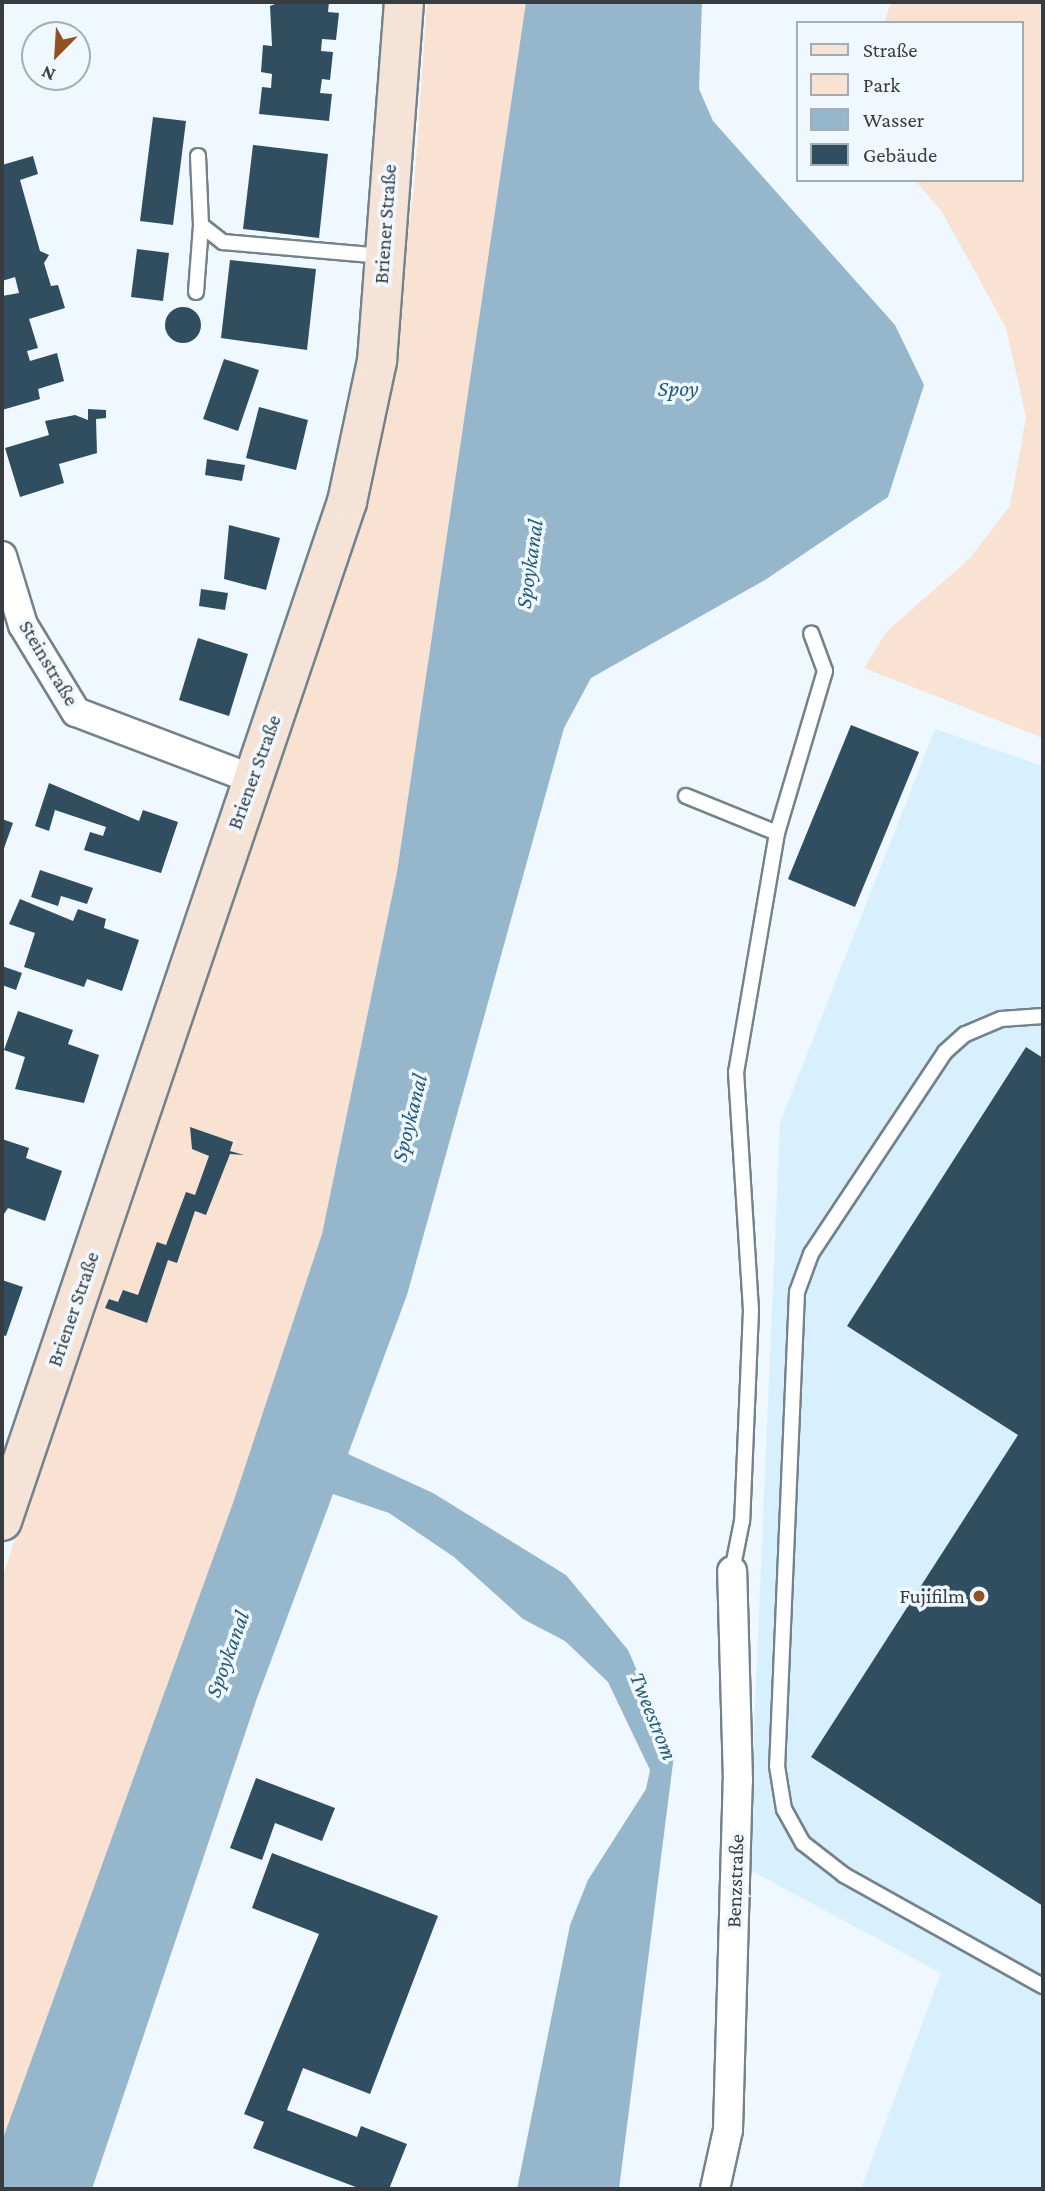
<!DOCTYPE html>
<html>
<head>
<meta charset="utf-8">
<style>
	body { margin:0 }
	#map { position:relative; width:1045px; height:2191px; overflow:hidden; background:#eef8fe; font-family:"Crimson Pro",serif }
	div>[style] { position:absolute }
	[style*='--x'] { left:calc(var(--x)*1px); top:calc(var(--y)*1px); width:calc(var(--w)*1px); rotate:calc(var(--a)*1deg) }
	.built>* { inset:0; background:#d8f0fe }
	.green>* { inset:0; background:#fae2d3 }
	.water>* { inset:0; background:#96b7cb }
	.building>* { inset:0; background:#314e60 }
	.round { border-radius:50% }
	.roads { filter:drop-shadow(2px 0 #74828b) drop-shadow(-2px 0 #74828b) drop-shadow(0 2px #74828b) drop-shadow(0 -2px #74828b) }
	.lane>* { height:14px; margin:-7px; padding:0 7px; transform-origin:7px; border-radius:7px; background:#fff }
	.street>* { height:28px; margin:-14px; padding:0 14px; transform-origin:14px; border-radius:14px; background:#fff }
	.secondary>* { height:38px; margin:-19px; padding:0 19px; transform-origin:19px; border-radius:19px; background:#f6e3d8 }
	.dots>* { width:19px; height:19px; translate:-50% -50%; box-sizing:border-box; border:4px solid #eef8fe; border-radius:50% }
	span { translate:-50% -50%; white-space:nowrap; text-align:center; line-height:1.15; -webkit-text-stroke:7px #eef8fe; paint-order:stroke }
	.street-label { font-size:21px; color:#363c40 }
	.poi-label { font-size:21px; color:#363c40 }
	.right { translate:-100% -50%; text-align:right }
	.water-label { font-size:23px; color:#255c7a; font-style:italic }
	.frame { position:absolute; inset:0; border:4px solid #363c40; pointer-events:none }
	.legend { position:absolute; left:796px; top:21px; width:228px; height:161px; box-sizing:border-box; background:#eef8fe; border:2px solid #a4adb2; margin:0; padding:9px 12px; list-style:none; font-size:21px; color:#363c40 }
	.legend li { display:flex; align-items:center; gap:14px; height:35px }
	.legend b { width:35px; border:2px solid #a4adb2 }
	.north { position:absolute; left:21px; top:21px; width:70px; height:70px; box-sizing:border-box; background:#eef8fe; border:2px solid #a4adb2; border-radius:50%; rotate:204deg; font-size:19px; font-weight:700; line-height:28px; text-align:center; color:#363c40 }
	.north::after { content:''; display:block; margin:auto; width:24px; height:32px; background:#935020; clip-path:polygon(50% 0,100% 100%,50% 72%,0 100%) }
</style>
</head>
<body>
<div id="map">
	<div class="built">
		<i style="clip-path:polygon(935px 729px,1043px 766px,1043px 2189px,861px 2189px,941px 1973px,748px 1869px,780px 1123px)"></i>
	</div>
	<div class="green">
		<i style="clip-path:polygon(427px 2px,526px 2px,397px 872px,322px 1234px,233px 1503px,2px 2141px,2px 1579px,388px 380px,414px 188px)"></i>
		<i style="clip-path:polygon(891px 2px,1043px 2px,1043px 738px,864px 668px,886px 632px,969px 559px,1010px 506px,1026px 418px,1006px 328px,942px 212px,915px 180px,1022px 180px,1022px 23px,884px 23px)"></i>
	</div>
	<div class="water">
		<i style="clip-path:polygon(526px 2px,702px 2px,699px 89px,713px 121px,895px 325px,924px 385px,888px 497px,765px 580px,591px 678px,564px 728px,407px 1295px,348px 1454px,433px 1493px,566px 1575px,628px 1650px,674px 1755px,619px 2189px,517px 2189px,570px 1925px,588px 1880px,646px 1789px,650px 1770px,608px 1682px,565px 1641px,523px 1619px,454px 1557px,389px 1513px,333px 1494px,256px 1701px,92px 2189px,2px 2189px,2px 2141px,233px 1503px,322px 1234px,397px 872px)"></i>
	</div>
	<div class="building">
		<i style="clip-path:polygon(280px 2px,329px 2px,328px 12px,339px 13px,336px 40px,322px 39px,321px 51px,333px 52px,330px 80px,322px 79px,320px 93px,332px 94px,329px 121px,259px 114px,262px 87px,271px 88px,272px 74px,261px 72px,263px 45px,272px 46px,270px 6px)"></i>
		<i style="clip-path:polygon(153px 117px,186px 121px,173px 225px,140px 221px)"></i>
		<i style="clip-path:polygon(253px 145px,328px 154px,319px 238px,243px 229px)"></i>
		<i style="clip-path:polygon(33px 156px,38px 174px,20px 180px,40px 251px,49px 255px,44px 263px,51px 286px,58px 285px,65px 308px,29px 319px,38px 348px,27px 351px,30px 361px,57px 353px,64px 381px,38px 389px,40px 399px,2px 410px,2px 296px,19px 293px,15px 277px,2px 281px,2px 165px)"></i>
		<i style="clip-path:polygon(137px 249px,169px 253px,163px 301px,131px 297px)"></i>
		<i style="clip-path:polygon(230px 260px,316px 269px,307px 350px,221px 338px)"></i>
		<i class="round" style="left:165px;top:307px;width:36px;height:36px"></i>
		<i style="clip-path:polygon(224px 359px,259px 370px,238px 431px,203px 419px)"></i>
		<i style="clip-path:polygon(259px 407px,308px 420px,296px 470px,246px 458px)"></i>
		<i style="clip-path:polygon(88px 409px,106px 410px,106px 418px,96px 419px,97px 453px,59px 464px,64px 483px,20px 497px,5px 448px,49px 435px,45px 421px,75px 415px,88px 420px)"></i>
		<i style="clip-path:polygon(207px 459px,245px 465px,242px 481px,205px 475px)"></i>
		<i style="clip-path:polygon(229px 525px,280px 538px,266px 590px,224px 579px)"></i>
		<i style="clip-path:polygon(201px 589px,228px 593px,225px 610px,199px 606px)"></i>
		<i style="clip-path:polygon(198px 638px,248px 654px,229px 716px,179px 700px)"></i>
		<i style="clip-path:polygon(851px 725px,919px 752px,855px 907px,788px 879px)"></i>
		<i style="clip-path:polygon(49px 783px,139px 821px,143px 810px,178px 822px,161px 873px,84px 850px,90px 832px,103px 836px,106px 827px,55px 810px,49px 831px,35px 826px)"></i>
		<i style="clip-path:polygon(2px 819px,13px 823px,2px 854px)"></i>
		<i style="clip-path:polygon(40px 870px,93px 888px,87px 904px,61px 896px,58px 906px,31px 897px)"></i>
		<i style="clip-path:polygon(20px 899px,73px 921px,78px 909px,106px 919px,104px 928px,139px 940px,122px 991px,87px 979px,84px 987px,24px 967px,35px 933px,9px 924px)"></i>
		<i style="clip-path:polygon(2px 966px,22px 973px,16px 990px,2px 985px)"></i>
		<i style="clip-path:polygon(18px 1011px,73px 1030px,68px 1044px,99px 1055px,84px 1103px,15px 1089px,25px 1057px,4px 1050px)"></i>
		<i style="clip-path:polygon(1026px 1047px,1043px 1058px,1043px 1906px,811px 1757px,1018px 1435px,847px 1326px)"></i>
		<i style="clip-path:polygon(190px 1127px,233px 1142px,230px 1151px,244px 1155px,230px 1154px,206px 1215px,195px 1211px,177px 1263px,168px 1260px,147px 1323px,105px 1308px,109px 1299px,118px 1302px,123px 1290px,138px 1295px,157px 1242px,166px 1245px,186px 1192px,195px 1195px,209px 1156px,192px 1149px)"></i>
		<i style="clip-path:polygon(2px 1139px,29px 1148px,26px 1158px,62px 1171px,45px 1221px,8px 1208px,2px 1217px)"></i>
		<i style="clip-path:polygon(2px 1280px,23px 1287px,6px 1336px,2px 1335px)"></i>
		<i style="clip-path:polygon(256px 1778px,335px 1808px,322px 1841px,275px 1823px,262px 1860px,230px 1848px)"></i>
		<i style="clip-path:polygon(272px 1853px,438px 1916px,370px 2094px,303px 2068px,287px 2110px,357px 2137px,361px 2126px,407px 2144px,389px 2189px,361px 2189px,253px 2148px,264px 2122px,244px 2114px,319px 1934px,252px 1908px)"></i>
	</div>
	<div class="roads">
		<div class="lane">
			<i style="--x:198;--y:156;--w:69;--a:87.5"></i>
			<i style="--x:201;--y:225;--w:28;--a:38"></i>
			<i style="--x:223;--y:242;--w:160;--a:5"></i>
			<i style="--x:196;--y:292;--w:67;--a:-85.7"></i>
			<i style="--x:686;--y:796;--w:98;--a:22.1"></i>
			<i style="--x:777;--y:833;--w:242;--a:99.7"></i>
			<i style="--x:736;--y:1072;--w:238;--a:86.4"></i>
			<i style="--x:751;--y:1310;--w:211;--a:92.4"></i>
			<i style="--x:742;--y:1521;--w:51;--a:101.3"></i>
			<i style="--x:777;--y:833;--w:169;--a:-73.5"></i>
			<i style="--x:825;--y:671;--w:40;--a:-110.2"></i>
			<i style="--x:1043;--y:1016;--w:42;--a:175.9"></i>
			<i style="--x:1001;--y:1019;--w:39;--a:157"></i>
			<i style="--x:965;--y:1034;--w:27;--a:138"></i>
			<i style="--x:945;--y:1052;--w:242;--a:123.6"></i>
			<i style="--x:811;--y:1254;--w:40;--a:110.2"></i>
			<i style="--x:797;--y:1292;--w:474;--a:92.4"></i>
			<i style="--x:777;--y:1766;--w:44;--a:80.8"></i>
			<i style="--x:784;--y:1809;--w:39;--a:61"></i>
			<i style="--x:803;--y:1843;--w:52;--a:38"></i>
			<i style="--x:844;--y:1875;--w:228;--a:29.2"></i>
		</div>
		<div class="street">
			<i style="--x:2;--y:556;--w:72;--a:73.1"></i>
			<i style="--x:23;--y:625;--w:102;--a:58.7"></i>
			<i style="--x:76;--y:712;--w:188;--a:20.8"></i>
			<i style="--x:715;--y:2189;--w:60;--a:-77.6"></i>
			<i style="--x:728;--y:2130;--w:349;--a:-88.4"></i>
			<i style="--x:738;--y:1781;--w:210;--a:-91.6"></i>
		</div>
		<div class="secondary">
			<i style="--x:2;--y:1521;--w:1076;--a:-71.3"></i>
			<i style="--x:347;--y:502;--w:144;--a:-78"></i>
			<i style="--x:377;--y:361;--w:360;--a:-85.7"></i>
		</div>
	</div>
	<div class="dots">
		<i style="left:979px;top:1596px;background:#935020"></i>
	</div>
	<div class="street-label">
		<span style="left:385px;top:224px;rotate:-86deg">Briener Straße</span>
		<span style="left:49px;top:663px;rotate:59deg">Steinstraße</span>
		<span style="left:254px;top:772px;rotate:-70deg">Briener Straße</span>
		<span style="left:73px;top:1309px;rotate:-71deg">Briener Straße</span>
		<span style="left:735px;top:1881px;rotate:-88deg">Benzstraße</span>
	</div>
	<div class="poi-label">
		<span class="right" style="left:965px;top:1596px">Fujifilm</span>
	</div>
	<div class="water-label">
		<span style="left:678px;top:388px">Spoy</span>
		<span style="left:529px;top:564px;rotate:-82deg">Spoykanal</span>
		<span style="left:409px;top:1118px;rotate:-76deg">Spoykanal</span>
		<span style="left:227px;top:1654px;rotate:-70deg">Spoykanal</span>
		<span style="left:654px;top:1716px;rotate:68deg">Tweestrom</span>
	</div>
	<div class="frame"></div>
	<ul class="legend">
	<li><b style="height:9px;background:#f6e3d8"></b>Straße</li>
	<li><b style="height:19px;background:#fae2d3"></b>Park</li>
	<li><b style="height:19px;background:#96b7cb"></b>Wasser</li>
	<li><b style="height:19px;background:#314e60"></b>Gebäude</li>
	</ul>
	<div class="north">N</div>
</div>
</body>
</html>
